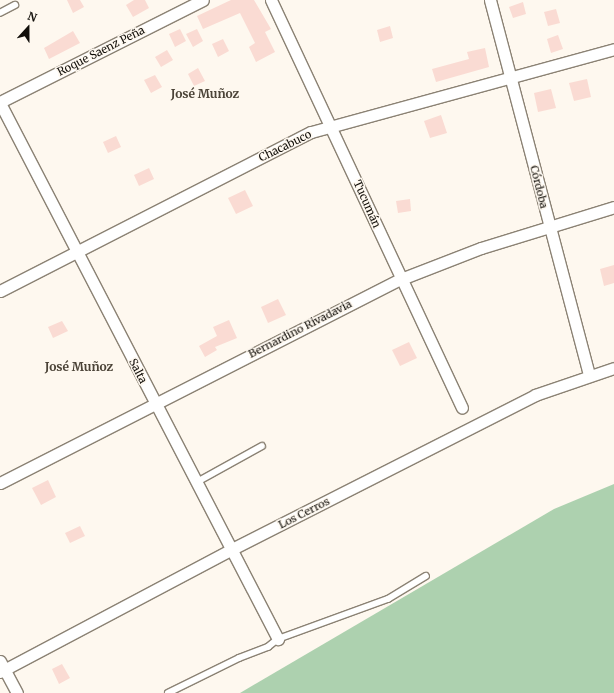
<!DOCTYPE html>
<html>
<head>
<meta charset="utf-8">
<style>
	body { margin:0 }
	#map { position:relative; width:614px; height:693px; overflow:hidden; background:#fef8ef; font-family:Merriweather,serif }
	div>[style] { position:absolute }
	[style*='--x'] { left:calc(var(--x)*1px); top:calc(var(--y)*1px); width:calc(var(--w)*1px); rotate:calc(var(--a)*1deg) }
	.green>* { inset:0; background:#add1af }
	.building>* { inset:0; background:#fadbd3 }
	.roads { filter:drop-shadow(1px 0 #8b8274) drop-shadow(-1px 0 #8b8274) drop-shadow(0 1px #8b8274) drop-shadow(0 -1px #8b8274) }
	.service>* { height:5.5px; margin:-2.75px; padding:0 2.75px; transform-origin:2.75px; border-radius:2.75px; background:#fff }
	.minor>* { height:11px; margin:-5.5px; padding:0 5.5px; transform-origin:5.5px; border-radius:5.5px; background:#fff }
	span { translate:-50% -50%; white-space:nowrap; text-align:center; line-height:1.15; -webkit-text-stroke:3px #fef8ef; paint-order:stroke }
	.street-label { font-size:11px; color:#110e09 }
	.neighbourhood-label { font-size:12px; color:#4b4337; font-weight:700 }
	.north { position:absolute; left:8px; top:8px; width:40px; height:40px; -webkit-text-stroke:3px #fef8ef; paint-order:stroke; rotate:21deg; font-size:11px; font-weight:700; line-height:16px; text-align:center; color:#110e09 }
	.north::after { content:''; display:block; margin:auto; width:14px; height:18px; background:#110e09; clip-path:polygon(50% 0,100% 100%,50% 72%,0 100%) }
</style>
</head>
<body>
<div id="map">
	<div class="green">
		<i style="clip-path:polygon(614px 484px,614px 693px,240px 693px,554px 509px)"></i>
	</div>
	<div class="building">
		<i style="clip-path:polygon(67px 0,80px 0,84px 7px,73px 13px)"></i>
		<i style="clip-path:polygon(134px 0,145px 0,149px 8px,133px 17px,126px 5px)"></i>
		<i style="clip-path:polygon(231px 0,254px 0,271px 29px,265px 32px,275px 52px,256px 62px,249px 47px,255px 43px,240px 13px,203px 29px,197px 16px)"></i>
		<i style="clip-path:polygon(523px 2px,526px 14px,513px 18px,509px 7px)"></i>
		<i style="clip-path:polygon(556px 9px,560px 23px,548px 26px,544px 12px)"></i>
		<i style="clip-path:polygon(390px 26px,393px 38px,380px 42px,377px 30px)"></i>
		<i style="clip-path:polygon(180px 29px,186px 41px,175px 47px,169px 34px)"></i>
		<i style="clip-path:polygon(197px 29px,203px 41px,193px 47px,186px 34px)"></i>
		<i style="clip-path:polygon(73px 31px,80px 43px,49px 59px,44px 48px)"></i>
		<i style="clip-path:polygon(558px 35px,563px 49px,551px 53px,547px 39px)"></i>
		<i style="clip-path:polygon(223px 39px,229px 51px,218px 57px,212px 44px)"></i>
		<i style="clip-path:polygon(485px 48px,489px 67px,436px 82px,432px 69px,469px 59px,467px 52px)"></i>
		<i style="clip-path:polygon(167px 50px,173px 60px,161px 67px,155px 57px)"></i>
		<i style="clip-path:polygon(198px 68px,205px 81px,194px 86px,188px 74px)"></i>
		<i style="clip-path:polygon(155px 75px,162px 87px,151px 93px,144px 80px)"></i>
		<i style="clip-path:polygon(587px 79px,591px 97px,574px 101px,569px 83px)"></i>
		<i style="clip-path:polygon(551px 89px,556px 108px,538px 112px,534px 93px)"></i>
		<i style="clip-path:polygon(441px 115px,447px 133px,430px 138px,424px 121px)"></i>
		<i style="clip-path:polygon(116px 136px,121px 147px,108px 153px,103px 142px)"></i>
		<i style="clip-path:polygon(149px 168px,154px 179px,139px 186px,134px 175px)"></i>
		<i style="clip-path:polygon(245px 190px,253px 206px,236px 214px,228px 198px)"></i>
		<i style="clip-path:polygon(410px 199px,411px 211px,398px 213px,396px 201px)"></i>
		<i style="clip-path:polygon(614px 265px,614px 283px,604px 286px,600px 269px)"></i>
		<i style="clip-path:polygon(278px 299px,286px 315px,268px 323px,261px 307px)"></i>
		<i style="clip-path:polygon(229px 320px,237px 338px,215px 347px,217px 350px,205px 357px,199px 346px,217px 336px,213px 327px)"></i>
		<i style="clip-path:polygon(62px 321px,68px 331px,53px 338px,48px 327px)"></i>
		<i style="clip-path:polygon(409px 342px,417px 358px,400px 366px,392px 350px)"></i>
		<i style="clip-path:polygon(48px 480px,56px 497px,41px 505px,32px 488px)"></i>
		<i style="clip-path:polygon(80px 526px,85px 536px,70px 543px,65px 533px)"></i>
		<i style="clip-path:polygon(62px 664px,70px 678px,59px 684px,52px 669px)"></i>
	</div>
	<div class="roads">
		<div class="service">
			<i style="--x:0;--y:13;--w:17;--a:-28"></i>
			<i style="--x:197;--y:482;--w:74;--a:-29"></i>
			<i style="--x:168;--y:693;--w:79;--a:-26.2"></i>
			<i style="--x:239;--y:658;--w:31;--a:-21"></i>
			<i style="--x:268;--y:647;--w:13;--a:-39"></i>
			<i style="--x:278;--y:639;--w:117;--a:-20"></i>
			<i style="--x:388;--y:599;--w:44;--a:-31.2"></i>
		</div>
		<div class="minor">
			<i style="--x:271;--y:0;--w:450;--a:64.9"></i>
			<i style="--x:490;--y:0;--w:388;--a:75.2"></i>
			<i style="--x:0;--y:102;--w:227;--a:-26.7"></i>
			<i style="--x:0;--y:103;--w:604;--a:62.59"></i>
			<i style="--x:0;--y:291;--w:349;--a:-27.1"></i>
			<i style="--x:311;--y:132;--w:314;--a:-15.3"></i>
			<i style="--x:0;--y:483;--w:450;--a:-27"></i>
			<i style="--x:401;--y:279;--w:86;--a:-21.2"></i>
			<i style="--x:481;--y:248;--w:139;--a:-17.1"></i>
			<i style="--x:0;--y:661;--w:36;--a:62"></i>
			<i style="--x:0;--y:672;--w:263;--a:-27.9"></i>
			<i style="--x:232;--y:549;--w:340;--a:-26.9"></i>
			<i style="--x:535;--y:395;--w:83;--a:-18.9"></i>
		</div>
	</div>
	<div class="street-label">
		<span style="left:101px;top:51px;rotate:-27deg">Roque Saenz Peña</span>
		<span style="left:285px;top:146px;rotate:-26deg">Chacabuco</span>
		<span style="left:539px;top:187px;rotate:76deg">Córdoba</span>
		<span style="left:367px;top:204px;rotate:66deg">Tucumán</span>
		<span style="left:300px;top:329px;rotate:-27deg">Bernardino Rivadavia</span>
		<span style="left:138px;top:371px;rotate:63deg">Salta</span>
		<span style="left:304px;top:513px;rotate:-27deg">Los Cerros</span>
	</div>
	<div class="neighbourhood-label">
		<span style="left:205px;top:94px">José Muñoz</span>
		<span style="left:79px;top:367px">José Muñoz</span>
	</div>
	<div class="north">N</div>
</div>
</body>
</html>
